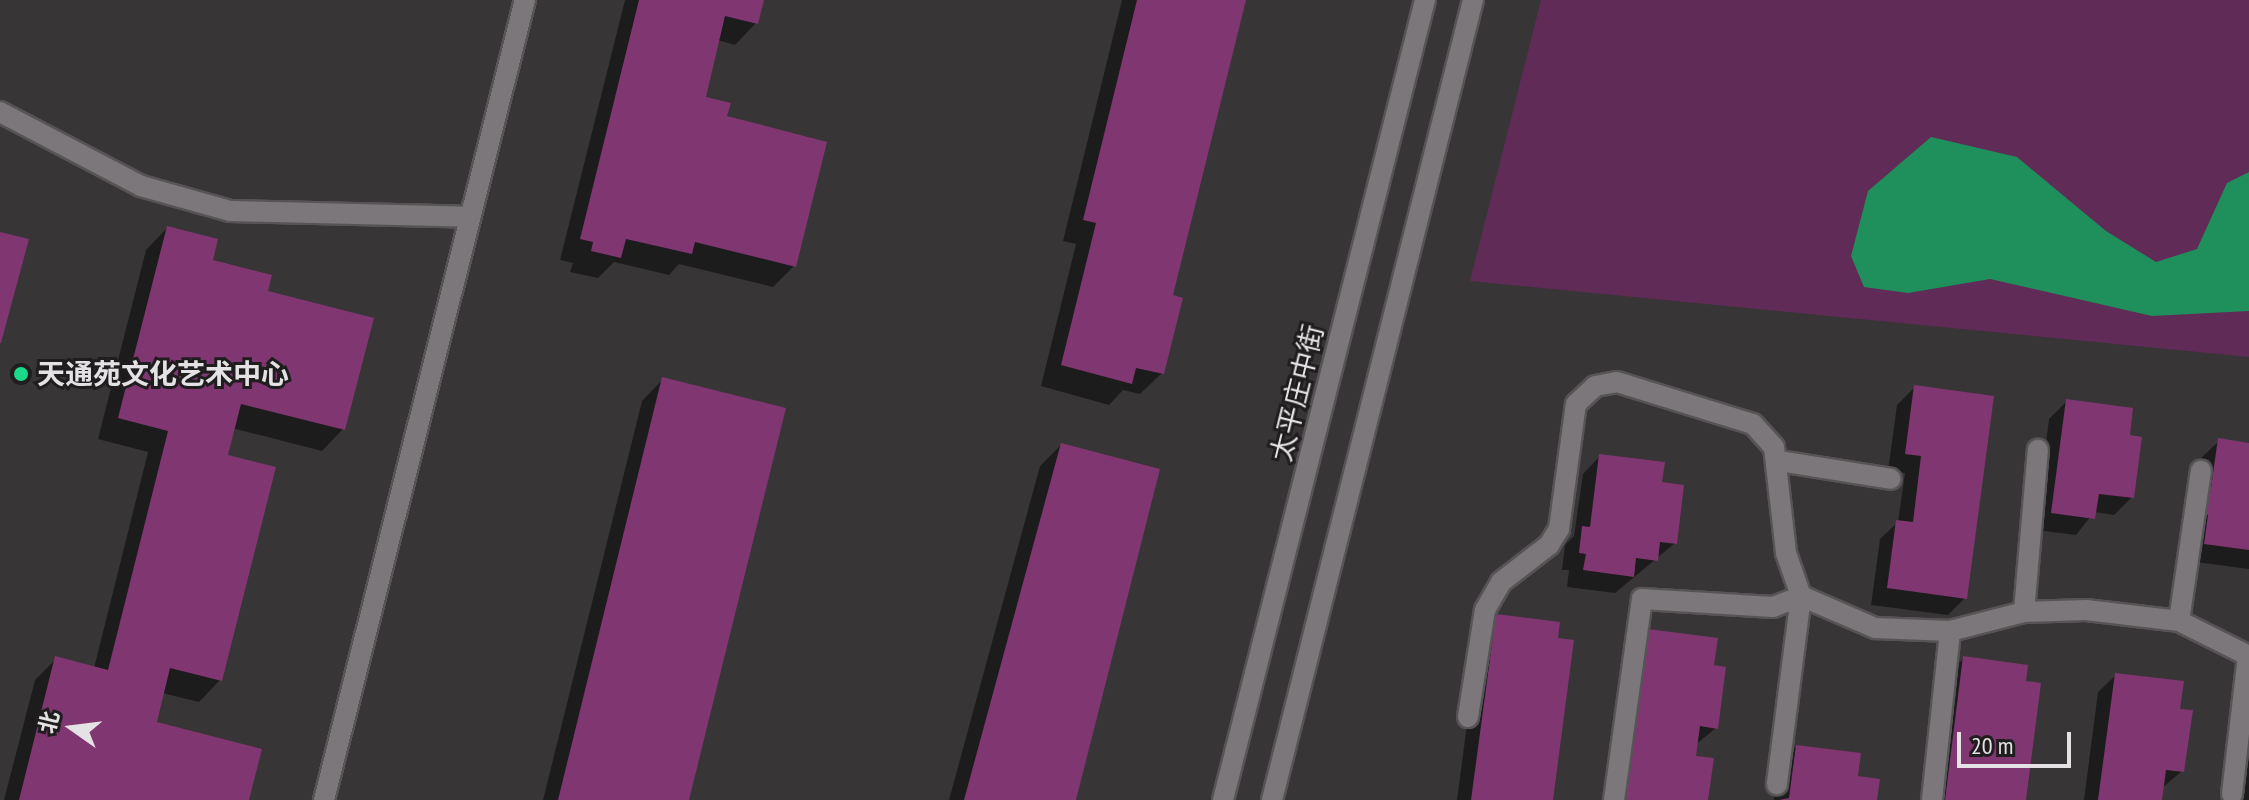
<!DOCTYPE html>
<html>
<head>
<meta charset="utf-8">
<style>
	body { margin:0 }
	#map { position:relative; width:2249px; height:800px; overflow:hidden; background:#383537; font-family:"PT Sans Narrow","Noto Sans SC",sans-serif }
	div>[style] { position:absolute }
	[style*='--x'] { left:calc(var(--x)*1px); top:calc(var(--y)*1px); width:calc(var(--w)*1px); rotate:calc(var(--a)*1deg) }
	.green>* { inset:0; background:#602b56 }
	.water>* { inset:0; background:#1f8f5b }
	.shadow>* { inset:0; background:#0007 }
	.building>* { inset:0; background:#7f3671 }
	.roads { filter:drop-shadow(2px 0 #575456) drop-shadow(-2px 0 #575456) drop-shadow(0 2px #575456) drop-shadow(0 -2px #575456) }
	.service>* { height:20px; margin:-10px; padding:0 10px; transform-origin:10px; border-radius:10px; background:#7b777a }
	.minor>* { height:20px; margin:-10px; padding:0 10px; transform-origin:10px; border-radius:10px; background:#7b777a }
	.secondary>* { height:20px; margin:-10px; padding:0 10px; transform-origin:10px; border-radius:10px; background:#7b777a }
	.dots>* { width:22px; height:22px; translate:-50% -50%; box-sizing:border-box; border:4px solid #1f1d1e; border-radius:50% }
	span { translate:-50% -50%; white-space:nowrap; text-align:center; line-height:1.15; -webkit-text-stroke:6px #1f1d1e; paint-order:stroke }
	.poi-label { font-size:28px; color:#e4e2e4; font-weight:700 }
	.left { translate:0 -50%; text-align:left }
	.street-label { font-size:28px; color:#e4e2e4 }
	.north { position:absolute; left:32px; top:688px; width:80px; height:80px; -webkit-text-stroke:6px #1f1d1e; paint-order:stroke; rotate:284deg; font-size:22px; font-weight:700; line-height:32px; text-align:center; color:#e4e2e4 }
	.north::after { content:''; display:block; margin:auto; width:28px; height:36px; background:#e4e2e4; clip-path:polygon(50% 0,100% 100%,50% 72%,0 100%) }
	.scale { position:absolute; left:1957px; top:732px; width:114px; height:36px; box-sizing:border-box; border:4px solid #e4e2e4; border-top:0; padding-left:10px; font-size:24px; line-height:28px; white-space:nowrap; color:#e4e2e4; -webkit-text-stroke:6px #1f1d1e; paint-order:stroke }
</style>
</head>
<body>
<div id="map">
	<div class="green">
		<i style="clip-path:polygon(1541px 0,2249px 0,2249px 357px,1470px 281px)"></i>
	</div>
	<div class="water">
		<i style="clip-path:polygon(1931px 137px,2017px 157px,2106px 231px,2156px 262px,2197px 249px,2227px 183px,2249px 172px,2249px 311px,2152px 316px,1990px 279px,1908px 293px,1864px 287px,1851px 256px,1868px 191px)"></i>
	</div>
	<div class="shadow">
		<i style="clip-path:polygon(625px 0,762px 0,756px 23px,735px 45px,717px 40px,703px 98px,724px 117px,794px 266px,773px 287px,679px 264px,669px 275px,614px 262px,598px 278px,570px 272px,573px 263px,560px 260px)"></i>
		<i style="clip-path:polygon(1122px 0,1244px 0,1171px 297px,1162px 373px,1140px 394px,1123px 390px,1109px 405px,1041px 386px,1076px 244px,1063px 241px)"></i>
		<i style="clip-path:polygon(167px 228px,211px 262px,266px 293px,343px 429px,322px 451px,232px 428px,226px 456px,220px 680px,199px 702px,162px 693px,154px 724px,247px 800px,4px 800px,35px 680px,56px 659px,94px 668px,148px 452px,98px 439px,146px 250px)"></i>
		<i style="clip-path:polygon(663px 379px,687px 800px,543px 800px,642px 401px)"></i>
		<i style="clip-path:polygon(1915px 387px,1965px 598px,1948px 615px,1871px 605px,1880px 539px,1898px 522px,1905px 473px,1888px 471px,1897px 405px)"></i>
		<i style="clip-path:polygon(2067px 401px,2128px 437px,2132px 497px,2114px 515px,2094px 512px,2076px 535px,2035px 530px,2049px 419px)"></i>
		<i style="clip-path:polygon(2219px 441px,2249px 445px,2249px 569px,2188px 561px,2192px 532px,2182px 530px,2185px 506px,2196px 495px,2201px 458px)"></i>
		<i style="clip-path:polygon(1061px 445px,1074px 800px,949px 800px,1040px 466px)"></i>
		<i style="clip-path:polygon(1600px 456px,1660px 484px,1675px 543px,1615px 593px,1567px 587px,1569px 570px,1562px 570px,1565px 545px,1574px 536px,1583px 474px)"></i>
		<i style="clip-path:polygon(1497px 616px,1551px 800px,1457px 800px,1479px 633px)"></i>
		<i style="clip-path:polygon(1649px 631px,1712px 667px,1716px 728px,1695px 745px,1694px 758px,1706px 800px,1612px 800px,1631px 648px)"></i>
		<i style="clip-path:polygon(1964px 658px,2024px 800px,1930px 800px,1947px 676px)"></i>
		<i style="clip-path:polygon(2116px 675px,2178px 711px,2182px 771px,2162px 788px,2160px 800px,2084px 800px,2098px 692px)"></i>
		<i style="clip-path:polygon(1796px 747px,1856px 778px,1875px 800px,1774px 800px,1779px 764px)"></i>
		<i style="clip-path:polygon(2249px 761px,2249px 800px,2243px 800px,2248px 762px)"></i>
	</div>
	<div class="building">
		<i style="clip-path:polygon(639px 0,764px 0,758px 24px,725px 16px,706px 97px,731px 103px,727px 116px,827px 142px,796px 267px,695px 242px,692px 254px,626px 239px,621px 258px,591px 251px,593px 242px,580px 239px)"></i>
		<i style="clip-path:polygon(1137px 0,1246px 0,1173px 295px,1183px 298px,1164px 374px,1136px 368px,1132px 384px,1061px 365px,1096px 223px,1083px 220px)"></i>
		<i style="clip-path:polygon(167px 226px,218px 239px,213px 260px,272px 275px,268px 291px,374px 318px,345px 430px,241px 404px,228px 455px,276px 467px,222px 681px,170px 668px,157px 722px,262px 749px,249px 800px,19px 800px,55px 656px,108px 670px,168px 431px,118px 418px)"></i>
		<i style="clip-path:polygon(0 232px,29px 239px,1px 343px,0 343px)"></i>
		<i style="clip-path:polygon(662px 377px,786px 408px,689px 800px,558px 800px)"></i>
		<i style="clip-path:polygon(1914px 385px,1994px 396px,1967px 599px,1887px 588px,1896px 520px,1913px 522px,1921px 456px,1905px 454px)"></i>
		<i style="clip-path:polygon(2066px 399px,2133px 408px,2130px 435px,2142px 437px,2134px 498px,2099px 494px,2095px 519px,2051px 513px)"></i>
		<i style="clip-path:polygon(2218px 438px,2249px 443px,2249px 550px,2204px 544px,2208px 515px,2198px 513px,2202px 487px,2211px 488px)"></i>
		<i style="clip-path:polygon(1061px 443px,1160px 469px,1076px 800px,964px 800px)"></i>
		<i style="clip-path:polygon(1599px 454px,1665px 462px,1662px 482px,1684px 485px,1677px 544px,1660px 542px,1658px 561px,1636px 558px,1634px 577px,1583px 570px,1586px 554px,1579px 553px,1582px 526px,1590px 527px)"></i>
		<i style="clip-path:polygon(1496px 614px,1560px 622px,1558px 638px,1574px 640px,1553px 800px,1471px 800px)"></i>
		<i style="clip-path:polygon(1648px 629px,1718px 638px,1714px 665px,1726px 667px,1718px 729px,1700px 726px,1696px 756px,1714px 758px,1708px 800px,1626px 800px)"></i>
		<i style="clip-path:polygon(1963px 656px,2028px 665px,2026px 681px,2041px 683px,2026px 800px,1945px 800px)"></i>
		<i style="clip-path:polygon(2115px 673px,2184px 681px,2180px 709px,2193px 710px,2184px 772px,2166px 770px,2162px 800px,2098px 800px)"></i>
		<i style="clip-path:polygon(1796px 745px,1861px 753px,1858px 776px,1880px 779px,1877px 800px,1779px 800px,1789px 798px)"></i>
	</div>
	<div class="roads">
		<div class="service">
			<i style="--x:1779;--y:461;--w:113;--a:9.1"></i>
			<i style="--x:2024;--y:612;--w:163;--a:-85.1"></i>
			<i style="--x:2179;--y:621;--w:152;--a:-81.7"></i>
			<i style="--x:1468;--y:717;--w:108;--a:-81"></i>
			<i style="--x:1485;--y:610;--w:32;--a:-60"></i>
			<i style="--x:1501;--y:582;--w:61;--a:-37.6"></i>
			<i style="--x:1549;--y:545;--w:19;--a:-58"></i>
			<i style="--x:1559;--y:529;--w:126;--a:-82.3"></i>
			<i style="--x:1576;--y:404;--w:26;--a:-43"></i>
			<i style="--x:1595;--y:386;--w:22;--a:-10"></i>
			<i style="--x:1617;--y:382;--w:142;--a:17.2"></i>
			<i style="--x:1753;--y:424;--w:31;--a:48"></i>
			<i style="--x:1774;--y:447;--w:107;--a:83.5"></i>
			<i style="--x:1786;--y:553;--w:46;--a:70.8"></i>
			<i style="--x:1801;--y:596;--w:81;--a:23.4"></i>
			<i style="--x:1875;--y:628;--w:75;--a:2.3"></i>
			<i style="--x:1950;--y:631;--w:76;--a:-14.4"></i>
			<i style="--x:2024;--y:612;--w:62;--a:-1.8"></i>
			<i style="--x:2086;--y:610;--w:94;--a:6.7"></i>
			<i style="--x:2179;--y:621;--w:78;--a:26.6"></i>
			<i style="--x:2232;--y:794;--w:139;--a:-83.4"></i>
			<i style="--x:1614;--y:800;--w:203;--a:-82.1"></i>
			<i style="--x:1642;--y:599;--w:131;--a:3.5"></i>
			<i style="--x:1773;--y:607;--w:30;--a:-21"></i>
			<i style="--x:1801;--y:596;--w:190;--a:97.3"></i>
			<i style="--x:1932;--y:800;--w:170;--a:-83.9"></i>
		</div>
		<div class="minor">
			<i style="--x:0;--y:112;--w:159;--a:27.7"></i>
			<i style="--x:141;--y:186;--w:92;--a:15.7"></i>
			<i style="--x:230;--y:211;--w:240;--a:1.4"></i>
			<i style="--x:324;--y:800;--w:825;--a:-75.9"></i>
		</div>
		<div class="secondary">
			<i style="--x:1223;--y:800;--w:825;--a:-75.83"></i>
			<i style="--x:1272;--y:800;--w:825;--a:-75.9"></i>
		</div>
	</div>
	<div class="dots">
		<i style="left:21px;top:374px;background:#1ad988"></i>
	</div>
	<div class="poi-label">
		<span class="left" style="left:37px;top:374px">天通苑文化艺术中心</span>
	</div>
	<div class="street-label">
		<span style="left:1297px;top:393px;rotate:-76deg">太平庄中街</span>
	</div>
	<div class="north">北</div>
	<div class="scale">20 m</div>
</div>
</body>
</html>
